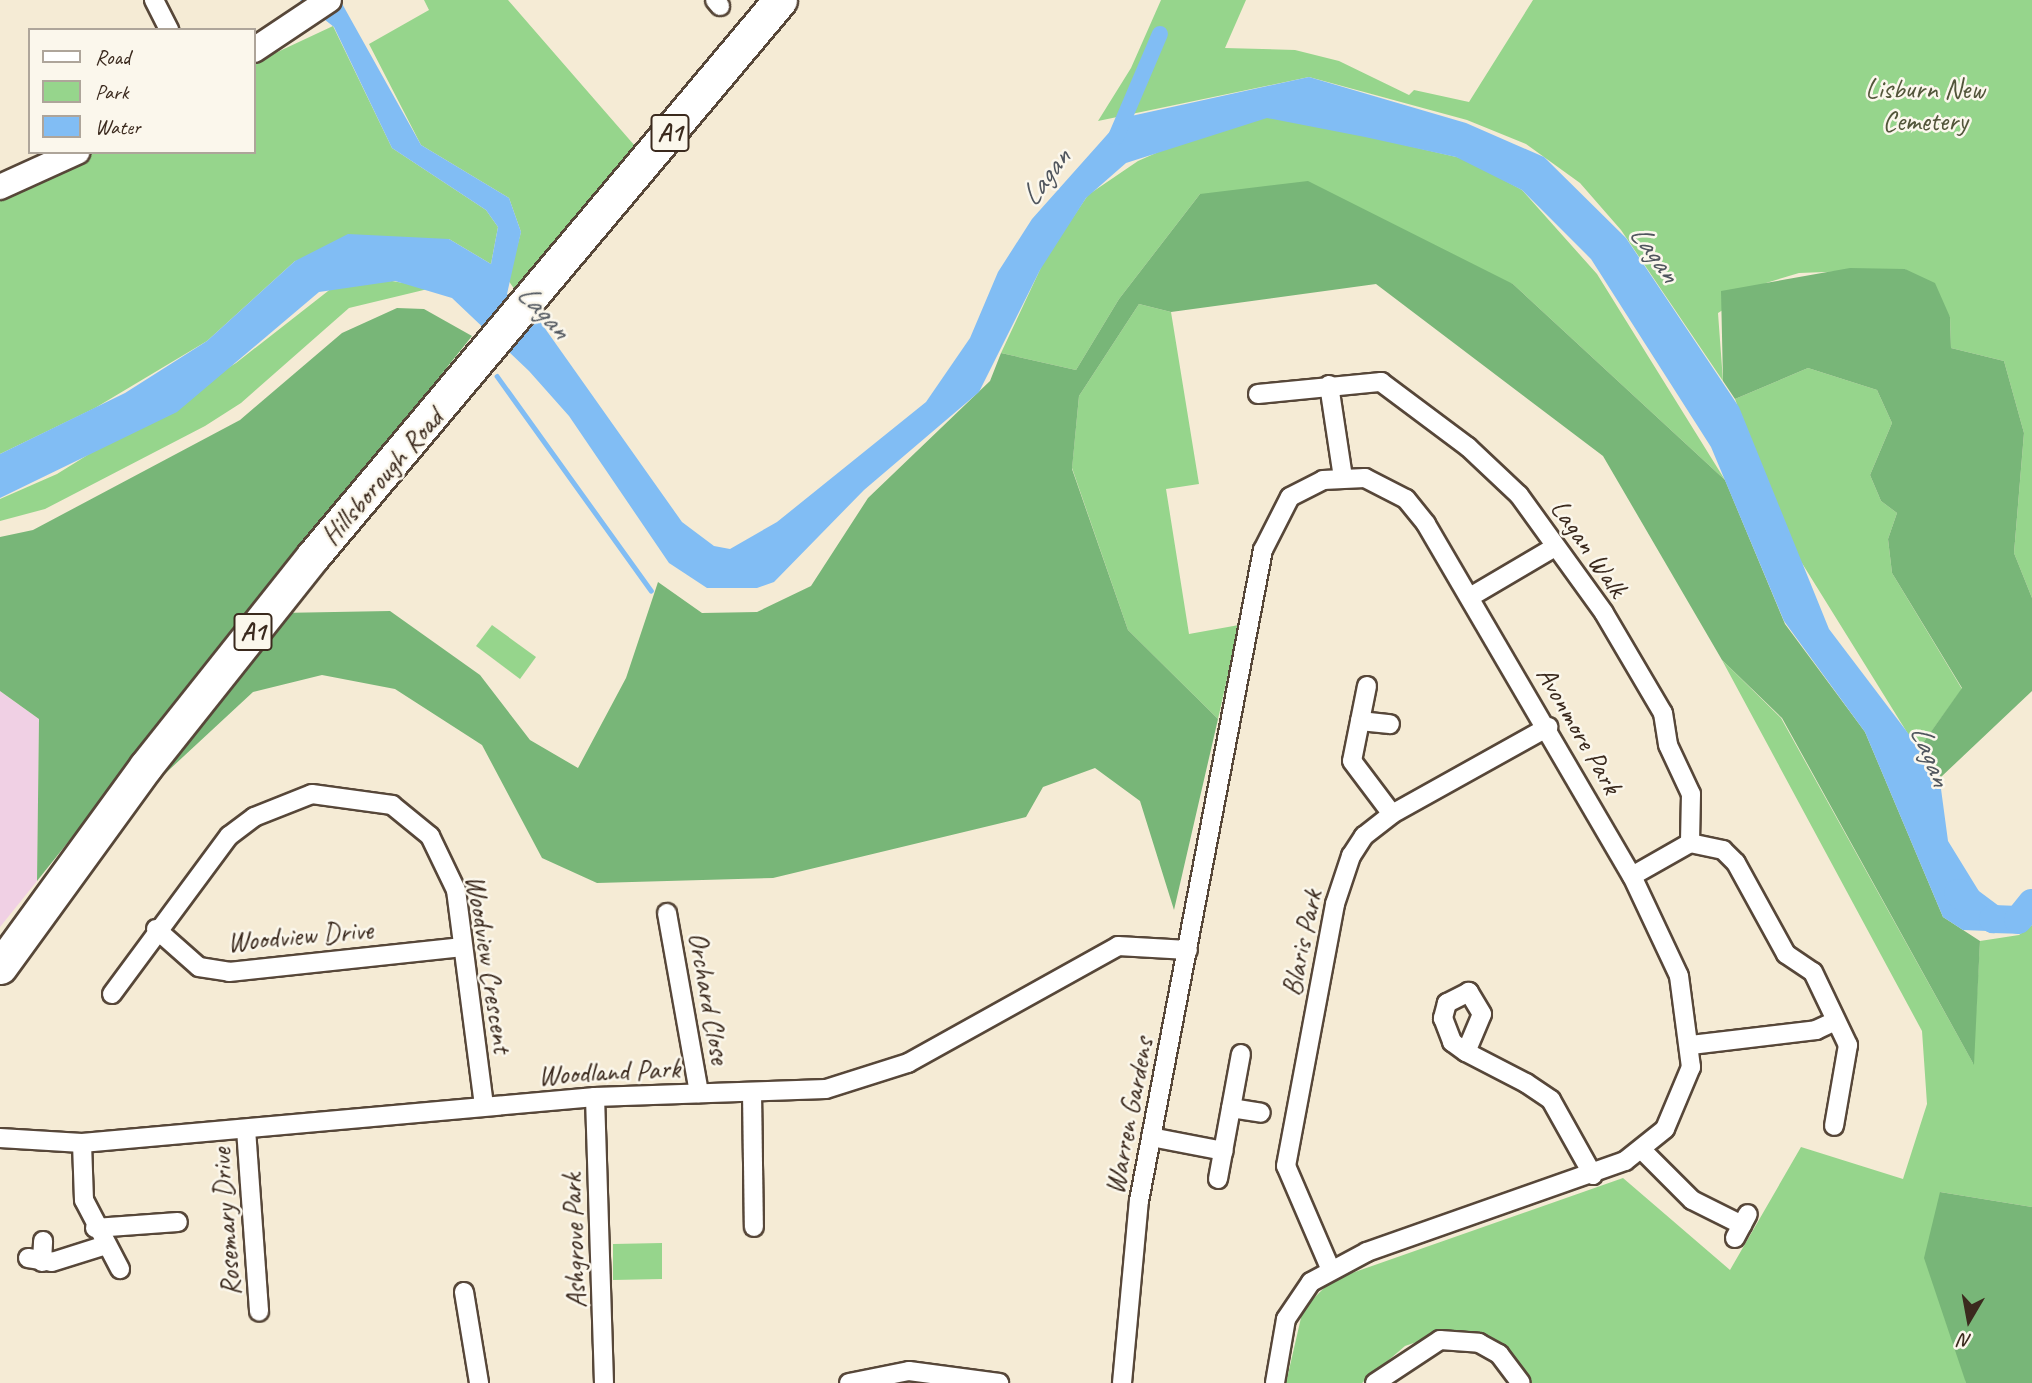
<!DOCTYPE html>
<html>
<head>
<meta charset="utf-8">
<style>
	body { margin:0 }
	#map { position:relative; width:2032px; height:1383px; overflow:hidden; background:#f5ebd5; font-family:Caveat,sans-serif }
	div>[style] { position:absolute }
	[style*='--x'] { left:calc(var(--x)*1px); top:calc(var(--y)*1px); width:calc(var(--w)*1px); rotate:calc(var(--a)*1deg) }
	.built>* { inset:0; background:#f0d0e4 }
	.green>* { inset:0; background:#96d58c }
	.forest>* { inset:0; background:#78b678 }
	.water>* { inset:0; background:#81bdf4 }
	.stream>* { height:4.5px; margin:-2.25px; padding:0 2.25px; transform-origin:2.25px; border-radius:2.25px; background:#81bdf4 }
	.canal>* { height:16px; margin:-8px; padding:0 8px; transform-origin:8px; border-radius:8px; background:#81bdf4 }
	.river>* { height:28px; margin:-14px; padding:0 14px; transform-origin:14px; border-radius:14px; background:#81bdf4 }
	.roads { filter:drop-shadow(2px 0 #574739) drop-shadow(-2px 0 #574739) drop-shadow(0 2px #574739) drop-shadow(0 -2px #574739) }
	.street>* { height:18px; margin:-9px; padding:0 9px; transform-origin:9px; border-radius:9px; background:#fff }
	.secondary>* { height:24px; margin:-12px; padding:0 12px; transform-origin:12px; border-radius:12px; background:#fff }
	.highway>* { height:33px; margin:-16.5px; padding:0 16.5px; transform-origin:16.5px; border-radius:16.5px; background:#fff }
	span { translate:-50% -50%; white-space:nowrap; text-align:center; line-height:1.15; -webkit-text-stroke:5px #fbf7ec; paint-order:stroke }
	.shield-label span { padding:2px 5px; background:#fbf7ec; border:2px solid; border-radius:5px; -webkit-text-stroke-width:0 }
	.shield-label { font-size:26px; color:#3b2a1e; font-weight:700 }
	.park-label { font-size:28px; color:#52553a }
	.street-label { font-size:28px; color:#3b2a1e }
	.water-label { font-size:30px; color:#50565e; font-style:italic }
	.legend { position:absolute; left:28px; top:28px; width:228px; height:126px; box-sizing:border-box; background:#fbf7ec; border:2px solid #aea59a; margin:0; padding:9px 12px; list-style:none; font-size:21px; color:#3b2a1e }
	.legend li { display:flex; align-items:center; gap:14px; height:35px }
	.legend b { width:35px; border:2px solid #aea59a }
	.north { position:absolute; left:1934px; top:1285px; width:70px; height:70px; -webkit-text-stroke:5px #fbf7ec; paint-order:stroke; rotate:190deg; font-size:19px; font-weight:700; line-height:28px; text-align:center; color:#3b2a1e }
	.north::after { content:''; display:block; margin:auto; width:24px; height:32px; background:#3b2a1e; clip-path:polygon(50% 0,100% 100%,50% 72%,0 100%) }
</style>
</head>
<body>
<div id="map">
	<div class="built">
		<i style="clip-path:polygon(0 691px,39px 719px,37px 881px,0 927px)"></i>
	</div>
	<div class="green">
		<i style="clip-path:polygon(424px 0,508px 0,635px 146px,515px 290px,508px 280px,521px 232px,509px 198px,421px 145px,369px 44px,429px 10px)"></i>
		<i style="clip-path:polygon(1161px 0,1246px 0,1225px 48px,1295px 50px,1339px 61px,1409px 95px,1414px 90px,1469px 102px,1533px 0,2032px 0,2032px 598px,2014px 553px,2024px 433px,2004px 361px,1951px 348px,1950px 317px,1905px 269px,1799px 273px,1766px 283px,1718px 313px,1723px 381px,1621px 230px,1580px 183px,1526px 144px,1467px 120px,1309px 77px,1098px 121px,1131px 68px)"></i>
		<i style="clip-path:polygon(333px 26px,392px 148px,486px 210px,498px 227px,491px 264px,449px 239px,295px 261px,207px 341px,95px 408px,0 454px,0 198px,96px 152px,254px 152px,254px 63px)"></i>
		<i style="clip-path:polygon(1271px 114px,1465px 159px,1522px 190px,1597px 274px,1725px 480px,1513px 284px,1200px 194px,1119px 299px,1076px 370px,1001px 353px,1045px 259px,1088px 195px,1138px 161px,1190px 138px)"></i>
		<i style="clip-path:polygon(392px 281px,432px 288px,349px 308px,241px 403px,205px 426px,45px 509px,0 521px,0 499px,57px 474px,236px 363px,337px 284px)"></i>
		<i style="clip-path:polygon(1139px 304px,1171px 312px,1199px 484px,1166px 489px,1189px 634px,1239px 625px,1218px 719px,1128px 630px,1072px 468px,1079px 396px)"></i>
		<i style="clip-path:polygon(1808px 368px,1877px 390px,1892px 423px,1870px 475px,1881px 501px,1897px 513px,1888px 539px,1892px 573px,1962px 689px,1918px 750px,1787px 539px,1735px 399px)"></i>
		<i style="clip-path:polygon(492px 625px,536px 657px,520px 679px,476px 646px)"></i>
		<i style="clip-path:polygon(1722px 660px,1781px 718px,1973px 1063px,1980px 941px,2019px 935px,2032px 925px,2032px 1207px,1940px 1192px,1966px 1383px,1527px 1383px,1514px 1364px,1446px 1332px,1405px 1346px,1362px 1383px,1286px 1383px,1303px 1309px,1332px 1280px,1623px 1178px,1730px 1270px,1801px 1147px,1903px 1179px,1927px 1104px,1922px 1031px)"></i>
		<i style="clip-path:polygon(662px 1243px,662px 1279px,613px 1280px,613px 1244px)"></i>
	</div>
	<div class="forest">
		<i style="clip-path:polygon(1308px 181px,1513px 284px,1725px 480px,1785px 624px,1865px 732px,1943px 917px,1980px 941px,1974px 1065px,1782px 718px,1722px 660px,1603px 456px,1376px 284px,1171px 312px,1139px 304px,1079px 396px,1072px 469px,1128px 630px,1218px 719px,1174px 910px,1140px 801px,1095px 768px,1043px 787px,1026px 817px,773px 878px,597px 883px,542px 858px,482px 745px,395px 689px,322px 675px,253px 692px,156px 782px,279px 613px,390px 611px,480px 675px,530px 740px,578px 768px,626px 678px,658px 582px,702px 613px,757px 612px,811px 586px,868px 498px,990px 381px,1001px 353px,1076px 370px,1119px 299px,1200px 194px)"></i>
		<i style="clip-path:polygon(1850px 268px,1905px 269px,1935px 283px,1950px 317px,1951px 348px,2004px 361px,2024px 433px,2014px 553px,2032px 598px,2032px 691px,1941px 777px,1918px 750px,1962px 688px,1892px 573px,1888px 539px,1897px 513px,1881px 501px,1870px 475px,1892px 423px,1877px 390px,1808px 368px,1735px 399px,1723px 381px,1721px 291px)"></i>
		<i style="clip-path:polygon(397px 308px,424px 309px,472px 336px,37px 881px,39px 719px,0 691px,0 537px,33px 530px,240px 420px,342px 333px)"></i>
		<i style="clip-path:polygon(1940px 1192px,2032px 1207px,2032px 1383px,1966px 1383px,1924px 1258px)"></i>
	</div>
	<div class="water">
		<i style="clip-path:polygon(300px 0,340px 0,421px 145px,509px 198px,521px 232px,507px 294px,539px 320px,682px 522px,714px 546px,730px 549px,777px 522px,926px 402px,970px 338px,998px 272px,1032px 219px,1122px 118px,1309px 77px,1466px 123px,1544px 157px,1626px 238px,1739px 407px,1829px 629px,1939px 774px,1948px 841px,1988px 906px,1988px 931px,1963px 930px,1943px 917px,1865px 732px,1784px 621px,1711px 447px,1591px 259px,1522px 190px,1456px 157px,1365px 137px,1267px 118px,1126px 163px,1086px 198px,1040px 270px,979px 392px,864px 490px,774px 582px,757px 588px,707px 588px,669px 563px,569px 416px,529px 371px,452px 298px,395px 281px,319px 292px,177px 412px,0 498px,0 454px,125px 393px,207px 341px,295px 261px,348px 234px,449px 239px,491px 264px,498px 227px,486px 210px,392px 148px,334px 27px)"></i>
	</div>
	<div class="stream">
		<i style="--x:497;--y:376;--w:264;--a:54.3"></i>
	</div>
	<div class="canal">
		<i style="--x:1116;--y:137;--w:112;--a:-66.9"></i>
	</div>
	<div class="river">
		<i style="--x:1958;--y:893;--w:44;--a:36.6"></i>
		<i style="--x:1993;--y:919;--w:25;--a:2"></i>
		<i style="--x:2018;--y:920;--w:22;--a:-51"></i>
	</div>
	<div class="roads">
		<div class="street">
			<i style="--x:154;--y:0;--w:34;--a:63"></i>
			<i style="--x:715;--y:0;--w:8;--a:50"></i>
			<i style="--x:1329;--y:385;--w:94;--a:81.4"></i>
			<i style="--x:1258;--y:394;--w:124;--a:-5.6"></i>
			<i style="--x:1381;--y:382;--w:109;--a:36.8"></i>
			<i style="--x:1468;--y:447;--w:70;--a:43.3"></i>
			<i style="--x:1519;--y:495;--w:145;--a:54.2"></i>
			<i style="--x:1604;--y:613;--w:116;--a:59.5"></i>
			<i style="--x:1663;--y:713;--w:32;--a:81"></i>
			<i style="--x:1668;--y:745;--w:54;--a:64.9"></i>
			<i style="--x:1691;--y:794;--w:49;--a:91.2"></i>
			<i style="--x:1470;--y:597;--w:99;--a:-30.5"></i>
			<i style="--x:1367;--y:686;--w:76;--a:101.3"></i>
			<i style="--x:1352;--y:761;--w:66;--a:53"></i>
			<i style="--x:1360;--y:721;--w:30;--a:6"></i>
			<i style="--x:1632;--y:876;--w:67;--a:-29.6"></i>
			<i style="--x:1690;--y:843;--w:34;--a:12"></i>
			<i style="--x:1723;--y:850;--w:18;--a:45"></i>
			<i style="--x:1736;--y:863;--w:104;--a:61.2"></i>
			<i style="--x:1786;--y:954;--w:32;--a:34"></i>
			<i style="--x:1813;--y:972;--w:81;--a:64.4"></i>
			<i style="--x:1848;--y:1045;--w:82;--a:99.8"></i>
			<i style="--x:667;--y:913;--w:183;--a:79.9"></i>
			<i style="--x:156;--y:929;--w:57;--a:41.5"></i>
			<i style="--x:199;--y:967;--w:30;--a:9"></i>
			<i style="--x:229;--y:972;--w:235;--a:-6.1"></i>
			<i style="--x:112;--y:994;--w:197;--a:-53.5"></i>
			<i style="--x:229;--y:836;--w:31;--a:-37"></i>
			<i style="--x:254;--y:817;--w:62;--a:-21.6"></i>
			<i style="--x:312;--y:794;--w:81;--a:7.8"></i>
			<i style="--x:392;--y:805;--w:49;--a:39.2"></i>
			<i style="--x:430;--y:836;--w:60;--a:64.3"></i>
			<i style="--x:456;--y:890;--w:218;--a:82.6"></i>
			<i style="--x:1691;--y:1045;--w:126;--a:-6.8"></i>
			<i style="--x:1816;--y:1030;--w:21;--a:-25"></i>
			<i style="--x:1466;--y:1052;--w:41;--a:-67.2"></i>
			<i style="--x:1482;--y:1014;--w:26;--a:-121"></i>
			<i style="--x:1469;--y:992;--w:25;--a:153"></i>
			<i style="--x:1447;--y:1003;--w:16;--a:105"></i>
			<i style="--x:1443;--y:1018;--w:26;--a:69"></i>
			<i style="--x:1452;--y:1042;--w:17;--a:36"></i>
			<i style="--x:1466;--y:1052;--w:68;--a:27.3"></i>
			<i style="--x:1526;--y:1083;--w:30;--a:34"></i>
			<i style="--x:1551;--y:1100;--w:86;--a:60.8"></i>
			<i style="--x:752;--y:1092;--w:135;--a:89.2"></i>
			<i style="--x:595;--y:1097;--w:286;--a:88.2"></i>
			<i style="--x:1231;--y:1108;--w:30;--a:9"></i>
			<i style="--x:246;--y:1129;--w:183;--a:85.9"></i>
			<i style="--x:1151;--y:1137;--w:74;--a:10.9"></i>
			<i style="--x:0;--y:1138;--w:82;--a:3.5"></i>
			<i style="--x:82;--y:1143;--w:515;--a:-5.12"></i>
			<i style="--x:595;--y:1097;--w:231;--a:-2"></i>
			<i style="--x:826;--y:1089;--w:86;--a:-17.6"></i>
			<i style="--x:908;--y:1063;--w:240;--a:-29.1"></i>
			<i style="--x:1118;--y:946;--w:70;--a:3.3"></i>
			<i style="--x:82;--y:1143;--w:57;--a:88"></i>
			<i style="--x:84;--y:1200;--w:78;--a:62.4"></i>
			<i style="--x:1641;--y:1149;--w:72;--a:45"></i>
			<i style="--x:1692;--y:1200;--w:56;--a:26.6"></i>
			<i style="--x:1218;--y:1179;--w:127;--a:-79.6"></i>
			<i style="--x:95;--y:1228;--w:83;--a:-4.1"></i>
			<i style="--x:1735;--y:1238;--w:27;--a:-62"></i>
			<i style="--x:28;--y:1258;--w:24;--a:9"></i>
			<i style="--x:52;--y:1262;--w:57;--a:-17.5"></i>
			<i style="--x:42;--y:1262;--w:21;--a:-87"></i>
			<i style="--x:1330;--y:1268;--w:111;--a:-113.3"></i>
			<i style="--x:1286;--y:1166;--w:267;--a:-79.4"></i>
			<i style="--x:1335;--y:904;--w:51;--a:-71.6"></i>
			<i style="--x:1351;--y:856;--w:24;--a:-57"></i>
			<i style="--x:1364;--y:836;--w:36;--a:-38"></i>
			<i style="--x:1392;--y:814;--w:179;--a:-29.1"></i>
			<i style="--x:464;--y:1292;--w:92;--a:80.6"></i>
			<i style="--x:849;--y:1383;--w:61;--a:-11.3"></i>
			<i style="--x:909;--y:1371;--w:91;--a:7.6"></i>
			<i style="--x:1122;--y:1383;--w:183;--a:-84.7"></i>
			<i style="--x:1139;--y:1201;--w:663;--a:-79.22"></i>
			<i style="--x:1263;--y:550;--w:59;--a:-63"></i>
			<i style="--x:1290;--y:497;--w:37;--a:-27"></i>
			<i style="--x:1323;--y:480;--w:42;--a:-2.7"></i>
			<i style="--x:1365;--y:478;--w:46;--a:27.1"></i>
			<i style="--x:1406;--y:499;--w:32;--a:51"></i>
			<i style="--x:1426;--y:524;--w:408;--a:59.7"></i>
			<i style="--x:1632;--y:876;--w:110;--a:64.8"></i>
			<i style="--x:1679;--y:976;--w:92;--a:82.5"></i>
			<i style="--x:1691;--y:1067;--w:67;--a:112.8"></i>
			<i style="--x:1665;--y:1129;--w:51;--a:141.3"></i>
			<i style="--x:1625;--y:1161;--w:274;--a:160.6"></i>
			<i style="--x:1367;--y:1252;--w:64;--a:151.8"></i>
			<i style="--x:1311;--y:1282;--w:45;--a:124"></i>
			<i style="--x:1286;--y:1319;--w:65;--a:99.8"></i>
			<i style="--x:1375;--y:1383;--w:78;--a:-33.5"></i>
			<i style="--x:1440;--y:1340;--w:39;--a:4"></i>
			<i style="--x:1479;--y:1343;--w:23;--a:29"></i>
			<i style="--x:1499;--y:1354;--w:36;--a:53"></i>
		</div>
		<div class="secondary">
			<i style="--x:254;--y:50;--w:90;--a:-33.7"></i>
			<i style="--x:0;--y:187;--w:85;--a:-24.4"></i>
		</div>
		<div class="highway">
			<i style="--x:0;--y:967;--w:248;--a:-54"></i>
			<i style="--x:146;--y:766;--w:268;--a:-51.5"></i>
			<i style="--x:313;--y:556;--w:726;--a:-49.97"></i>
		</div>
	</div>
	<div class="shield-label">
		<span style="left:670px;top:133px">A1</span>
		<span style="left:253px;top:632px">A1</span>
	</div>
	<div class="park-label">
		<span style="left:1925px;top:105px">Lisburn New<br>Cemetery</span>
	</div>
	<div class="street-label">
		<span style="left:382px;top:477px;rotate:-49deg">Hillsborough Road</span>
		<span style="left:1589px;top:548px;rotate:55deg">Lagan Walk</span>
		<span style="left:1579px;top:730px;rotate:60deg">Avonmore Park</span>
		<span style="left:300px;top:936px;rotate:-5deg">Woodview Drive</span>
		<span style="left:1302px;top:943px;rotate:-78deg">Blaris Park</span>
		<span style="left:489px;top:964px;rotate:81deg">Woodview Crescent</span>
		<span style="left:709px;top:998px;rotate:80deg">Orchard Close</span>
		<span style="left:609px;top:1072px;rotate:-3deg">Woodland Park</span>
		<span style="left:1129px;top:1116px;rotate:-79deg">Warren Gardens</span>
		<span style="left:226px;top:1222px;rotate:-94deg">Rosemary Drive</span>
		<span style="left:574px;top:1241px;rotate:-92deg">Ashgrove Park</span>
	</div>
	<div class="water-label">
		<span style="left:1045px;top:177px;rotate:-53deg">Lagan</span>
		<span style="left:1655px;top:253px;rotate:54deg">Lagan</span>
		<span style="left:544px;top:311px;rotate:47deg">Lagan</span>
		<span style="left:1931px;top:755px;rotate:68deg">Lagan</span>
	</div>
	<ul class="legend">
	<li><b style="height:9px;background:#fff"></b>Road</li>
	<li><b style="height:19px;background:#96d58c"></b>Park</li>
	<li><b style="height:19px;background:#81bdf4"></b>Water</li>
	</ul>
	<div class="north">N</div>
</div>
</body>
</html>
